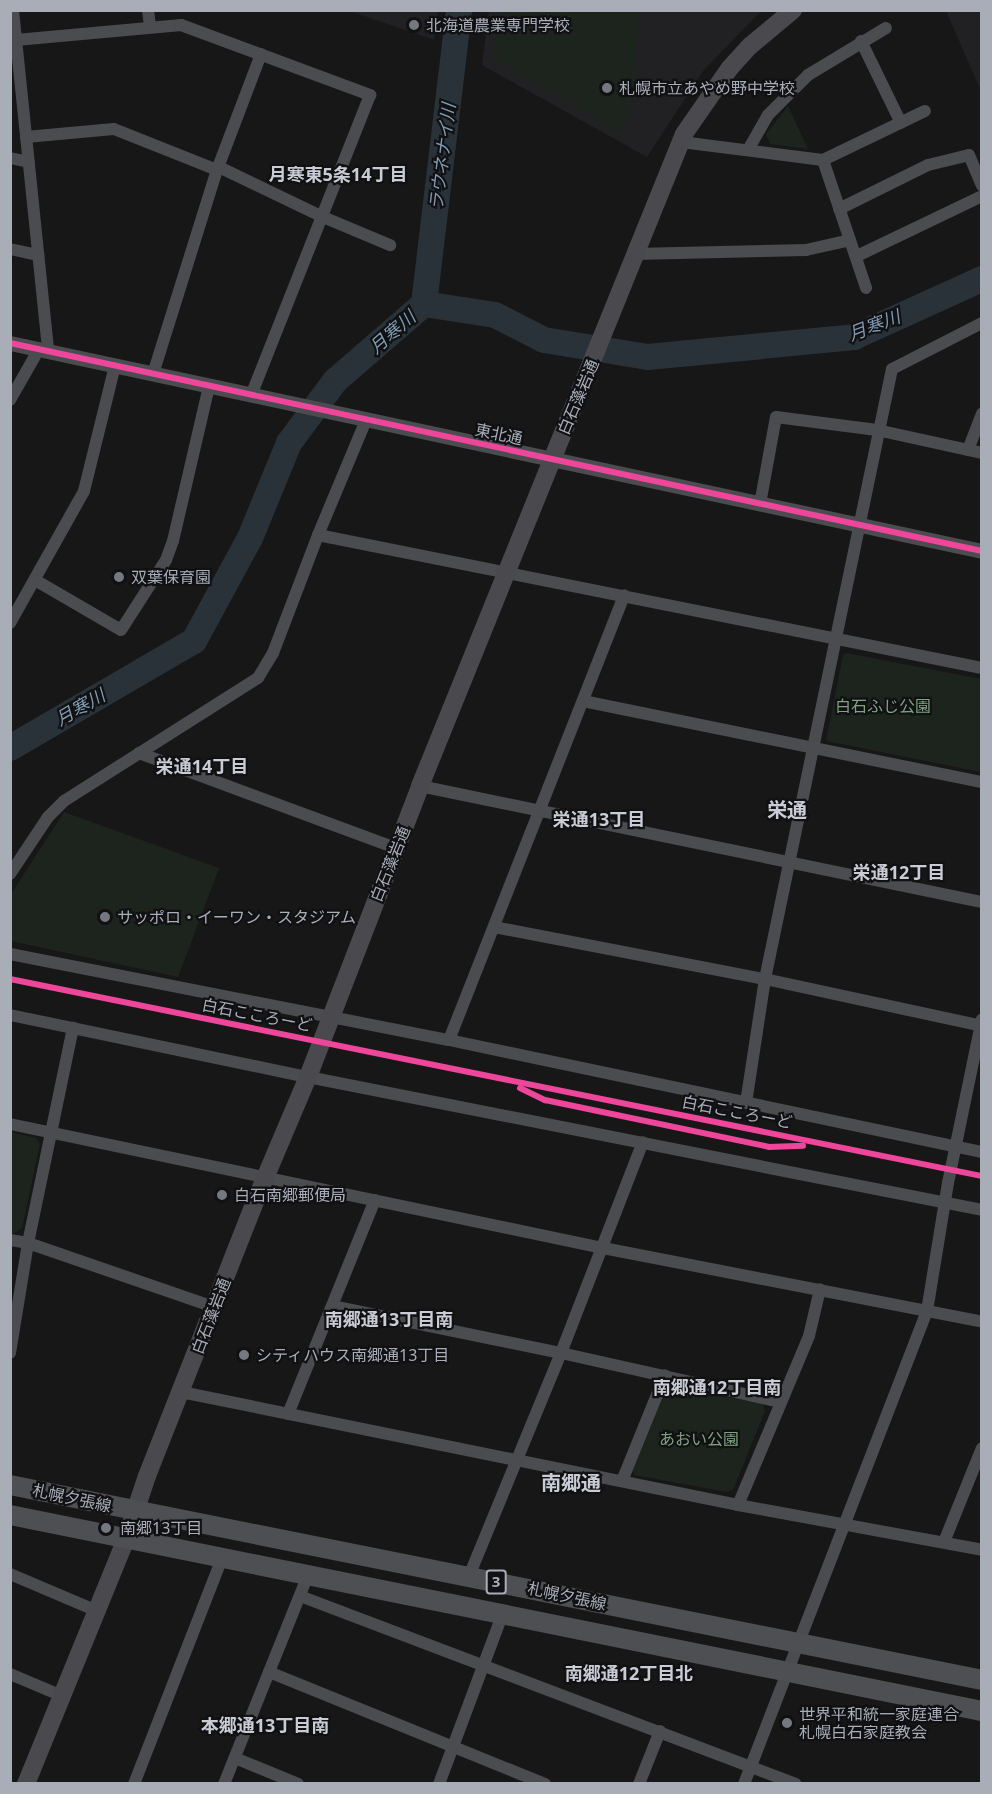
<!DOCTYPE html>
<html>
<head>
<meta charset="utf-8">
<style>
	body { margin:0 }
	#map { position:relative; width:992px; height:1794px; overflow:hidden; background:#171717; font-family:"Noto Sans","Noto Sans JP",sans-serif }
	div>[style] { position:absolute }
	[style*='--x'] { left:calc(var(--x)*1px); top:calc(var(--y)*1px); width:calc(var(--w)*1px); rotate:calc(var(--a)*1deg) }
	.built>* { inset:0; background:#212123 }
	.green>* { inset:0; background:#1d241e }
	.river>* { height:26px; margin:-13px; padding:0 13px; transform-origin:13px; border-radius:13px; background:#2a3239 }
	.minor>* { height:12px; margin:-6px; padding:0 6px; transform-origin:6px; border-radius:6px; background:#4b4c50 }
	.tertiary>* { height:15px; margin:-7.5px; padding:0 7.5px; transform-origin:7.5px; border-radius:7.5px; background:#4b4c50 }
	.secondary>* { height:18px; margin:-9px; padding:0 9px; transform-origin:9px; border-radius:9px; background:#4a4a4e }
	.primary>* { height:20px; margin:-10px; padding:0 10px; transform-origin:10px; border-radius:10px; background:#4d4f52 }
	.cycleway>* { height:6px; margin:-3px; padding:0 3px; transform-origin:3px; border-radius:3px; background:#ed469a }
	.dots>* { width:16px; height:16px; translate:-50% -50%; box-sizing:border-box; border:3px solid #111113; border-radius:50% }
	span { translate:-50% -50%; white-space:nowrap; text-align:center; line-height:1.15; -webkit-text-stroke:4.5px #111113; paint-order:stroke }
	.shield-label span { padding:2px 4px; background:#111113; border:2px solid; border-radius:4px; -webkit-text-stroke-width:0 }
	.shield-label { font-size:15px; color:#a8adb8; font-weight:700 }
	.poi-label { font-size:16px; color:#a8adb8 }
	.left { translate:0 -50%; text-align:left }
	.street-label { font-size:16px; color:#a8adb8 }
	.park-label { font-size:16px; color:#7fa381 }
	.water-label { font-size:18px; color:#7f9bb3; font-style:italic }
	.neighbourhood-label { font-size:18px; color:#c9ccd4; font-weight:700 }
	.quarter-label { font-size:20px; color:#c9ccd4; font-weight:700 }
	.frame { position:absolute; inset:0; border:12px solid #a8adb8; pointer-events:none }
</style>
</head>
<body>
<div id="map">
	<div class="built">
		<i style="clip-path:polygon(350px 11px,438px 11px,434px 40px)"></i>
		<i style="clip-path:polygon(489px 11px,761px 11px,703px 71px,647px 157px,482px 65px)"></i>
		<i style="clip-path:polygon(946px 11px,981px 11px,981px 91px)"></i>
	</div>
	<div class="green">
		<i style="clip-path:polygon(501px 11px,639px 11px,631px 104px,619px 133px,493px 57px)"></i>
		<i style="clip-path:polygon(788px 106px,808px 149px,770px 144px,766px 134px)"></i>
		<i style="clip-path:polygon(846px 653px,981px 679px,981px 772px,826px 741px,843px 655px)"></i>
		<i style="clip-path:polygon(64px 812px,219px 868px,178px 977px,11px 941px,11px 894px)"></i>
		<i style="clip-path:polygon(11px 1132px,36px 1138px,40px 1144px,22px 1228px,15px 1233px,10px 1233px)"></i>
		<i style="clip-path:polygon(671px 1386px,763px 1404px,765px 1411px,733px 1490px,726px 1492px,635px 1475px,633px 1471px,665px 1390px)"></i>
	</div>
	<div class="river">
		<i style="--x:424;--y:304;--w:296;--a:-83.2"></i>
		<i style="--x:10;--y:748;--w:213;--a:-30.2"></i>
		<i style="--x:194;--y:641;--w:117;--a:-61.5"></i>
		<i style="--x:250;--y:538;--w:103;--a:-67.7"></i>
		<i style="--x:289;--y:443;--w:77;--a:-53.4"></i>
		<i style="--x:335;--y:381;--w:118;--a:-40.9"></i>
		<i style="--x:424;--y:304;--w:72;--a:8.8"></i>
		<i style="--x:495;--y:315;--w:55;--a:27"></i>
		<i style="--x:544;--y:340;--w:105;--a:9.3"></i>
		<i style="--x:648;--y:357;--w:207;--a:-5.5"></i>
		<i style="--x:854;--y:337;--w:141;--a:-24.4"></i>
	</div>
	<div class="minor">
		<i style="--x:13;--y:10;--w:343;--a:84.1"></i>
		<i style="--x:148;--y:10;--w:17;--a:83"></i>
		<i style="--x:16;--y:40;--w:166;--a:-5.2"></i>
		<i style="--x:181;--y:25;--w:202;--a:20.3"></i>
		<i style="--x:370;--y:95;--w:323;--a:111.6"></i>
		<i style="--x:861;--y:41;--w:91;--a:64"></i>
		<i style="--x:26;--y:137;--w:88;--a:-5.2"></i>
		<i style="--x:114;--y:129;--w:111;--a:21.7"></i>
		<i style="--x:681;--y:142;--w:143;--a:7.2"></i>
		<i style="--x:823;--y:160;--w:113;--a:-25.7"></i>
		<i style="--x:748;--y:150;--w:40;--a:-60.3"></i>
		<i style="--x:768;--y:115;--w:57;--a:-45"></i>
		<i style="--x:808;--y:75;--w:91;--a:-31.1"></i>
		<i style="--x:10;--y:158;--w:19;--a:12"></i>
		<i style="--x:823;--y:160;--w:135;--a:71.4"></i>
		<i style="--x:219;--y:167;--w:115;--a:25.7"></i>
		<i style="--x:323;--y:217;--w:73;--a:22.7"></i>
		<i style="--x:839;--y:209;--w:99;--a:-26.3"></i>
		<i style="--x:928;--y:165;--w:42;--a:-13.7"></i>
		<i style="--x:969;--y:155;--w:33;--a:67"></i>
		<i style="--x:10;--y:249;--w:29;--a:12"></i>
		<i style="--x:635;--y:254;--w:171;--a:-1.3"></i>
		<i style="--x:806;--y:250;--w:45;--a:-12.8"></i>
		<i style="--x:857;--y:256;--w:139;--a:-25.6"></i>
		<i style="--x:153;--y:374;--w:214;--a:-72.6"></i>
		<i style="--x:217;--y:170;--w:124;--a:-69.2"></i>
		<i style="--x:10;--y:400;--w:59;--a:-60.4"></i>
		<i style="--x:968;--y:450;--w:39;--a:-69"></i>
		<i style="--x:760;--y:504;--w:88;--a:-79.6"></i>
		<i style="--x:776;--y:417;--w:102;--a:7.3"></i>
		<i style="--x:877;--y:430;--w:107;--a:12.4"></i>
		<i style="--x:318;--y:535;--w:677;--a:11.33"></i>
		<i style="--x:35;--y:580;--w:99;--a:30.2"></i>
		<i style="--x:121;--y:630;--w:83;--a:-57.3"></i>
		<i style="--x:166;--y:560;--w:20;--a:-70"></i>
		<i style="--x:173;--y:541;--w:159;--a:-76.9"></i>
		<i style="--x:10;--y:623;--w:151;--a:-60.7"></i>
		<i style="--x:84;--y:491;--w:129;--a:-76.1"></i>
		<i style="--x:583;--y:701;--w:407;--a:11.5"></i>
		<i style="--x:139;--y:753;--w:274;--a:20.3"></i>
		<i style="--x:420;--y:786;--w:574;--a:11.66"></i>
		<i style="--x:10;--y:874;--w:69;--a:-56.3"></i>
		<i style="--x:48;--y:817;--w:23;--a:-45"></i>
		<i style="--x:64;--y:801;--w:230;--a:-32.4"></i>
		<i style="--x:258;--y:678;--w:29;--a:-59"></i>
		<i style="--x:273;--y:653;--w:126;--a:-69.1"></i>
		<i style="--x:318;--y:535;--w:125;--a:-67.3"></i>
		<i style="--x:494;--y:927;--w:276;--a:10.9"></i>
		<i style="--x:765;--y:979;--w:222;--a:12.2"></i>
		<i style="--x:10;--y:954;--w:447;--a:11.1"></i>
		<i style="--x:449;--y:1040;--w:545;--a:11.87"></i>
		<i style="--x:10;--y:1015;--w:304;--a:11.8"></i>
		<i style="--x:308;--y:1077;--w:687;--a:11.16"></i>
		<i style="--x:449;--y:1040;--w:478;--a:-68.5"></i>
		<i style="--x:746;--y:1103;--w:125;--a:-81.3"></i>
		<i style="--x:765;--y:979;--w:623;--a:-78.24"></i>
		<i style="--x:892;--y:369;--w:101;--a:-27.1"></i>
		<i style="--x:10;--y:1124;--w:606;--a:11.81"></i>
		<i style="--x:603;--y:1248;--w:386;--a:11"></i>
		<i style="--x:10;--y:1240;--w:18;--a:9"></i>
		<i style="--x:28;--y:1243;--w:197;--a:19"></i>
		<i style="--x:332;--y:1306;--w:234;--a:11.6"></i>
		<i style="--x:561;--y:1353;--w:225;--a:12.6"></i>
		<i style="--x:10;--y:1353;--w:111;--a:-80.7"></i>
		<i style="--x:28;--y:1243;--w:220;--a:-78.2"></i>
		<i style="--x:181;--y:1392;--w:568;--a:11.47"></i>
		<i style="--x:738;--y:1505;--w:248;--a:10.4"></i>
		<i style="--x:288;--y:1414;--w:231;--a:-67.9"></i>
		<i style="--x:622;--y:1481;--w:114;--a:-67.9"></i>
		<i style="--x:738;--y:1505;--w:183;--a:-67.2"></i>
		<i style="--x:809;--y:1336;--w:48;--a:-76.8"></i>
		<i style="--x:944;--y:1542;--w:101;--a:-68"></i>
		<i style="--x:10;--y:1574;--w:92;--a:23"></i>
		<i style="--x:469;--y:1576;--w:241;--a:-67.6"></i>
		<i style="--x:561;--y:1353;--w:226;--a:-68.8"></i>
		<i style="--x:300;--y:1596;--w:530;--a:20.76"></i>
		<i style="--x:269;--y:1672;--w:298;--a:22.1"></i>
		<i style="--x:10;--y:1674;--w:54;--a:22.8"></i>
		<i style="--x:235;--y:1758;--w:68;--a:22.4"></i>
		<i style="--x:134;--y:1784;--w:243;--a:-68.7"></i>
		<i style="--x:224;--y:1784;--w:225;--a:-68.1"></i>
		<i style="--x:439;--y:1784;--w:183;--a:-69.5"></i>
		<i style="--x:639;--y:1784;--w:57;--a:-68.4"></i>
		<i style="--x:744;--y:1784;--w:507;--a:-68.85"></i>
		<i style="--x:927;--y:1311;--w:130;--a:-80.7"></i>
		<i style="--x:948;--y:1183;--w:167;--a:-78.3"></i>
	</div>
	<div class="tertiary">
		<i style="--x:10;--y:343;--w:994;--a:12.08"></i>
	</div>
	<div class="secondary">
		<i style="--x:26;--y:1784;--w:265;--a:-67.8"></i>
		<i style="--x:126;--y:1539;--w:66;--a:-71.6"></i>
		<i style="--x:147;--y:1476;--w:300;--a:-68.5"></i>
		<i style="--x:257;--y:1197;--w:130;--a:-67"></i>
		<i style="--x:308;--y:1077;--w:312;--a:-68.9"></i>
		<i style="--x:420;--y:786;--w:703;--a:-67.96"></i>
		<i style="--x:684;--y:134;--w:79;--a:-55.3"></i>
		<i style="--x:729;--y:69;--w:31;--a:-48"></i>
		<i style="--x:750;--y:46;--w:56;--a:-39.9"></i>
	</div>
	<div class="primary">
		<i style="--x:10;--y:1485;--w:991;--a:11.34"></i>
		<i style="--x:10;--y:1515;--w:992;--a:11.4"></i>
	</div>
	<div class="cycleway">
		<i style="--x:10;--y:343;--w:994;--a:12.08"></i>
		<i style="--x:10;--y:979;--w:992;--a:11.46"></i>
		<i style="--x:520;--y:1088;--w:28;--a:26"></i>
		<i style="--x:545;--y:1100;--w:229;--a:11.8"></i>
		<i style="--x:769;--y:1147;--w:34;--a:-2"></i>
	</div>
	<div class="dots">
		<i style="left:414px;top:25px;background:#757880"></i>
		<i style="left:607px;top:88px;background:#757880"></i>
		<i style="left:119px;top:577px;background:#757880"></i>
		<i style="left:105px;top:917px;background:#757880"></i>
		<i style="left:222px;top:1195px;background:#757880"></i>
		<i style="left:244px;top:1355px;background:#757880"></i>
		<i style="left:106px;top:1528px;background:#757880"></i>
		<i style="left:787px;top:1723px;background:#757880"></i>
	</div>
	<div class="shield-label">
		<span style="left:496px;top:1582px">3</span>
	</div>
	<div class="poi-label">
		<span class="left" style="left:426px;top:25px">北海道農業専門学校</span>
		<span class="left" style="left:619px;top:88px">札幌市立あやめ野中学校</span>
		<span class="left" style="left:131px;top:577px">双葉保育園</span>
		<span class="left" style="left:117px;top:917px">サッポロ・イーワン・スタジアム</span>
		<span class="left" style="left:234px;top:1195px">白石南郷郵便局</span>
		<span class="left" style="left:256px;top:1355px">シティハウス南郷通13丁目</span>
		<span class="left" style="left:120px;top:1528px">南郷13丁目</span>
		<span class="left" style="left:799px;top:1723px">世界平和統一家庭連合<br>札幌白石家庭教会</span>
	</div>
	<div class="street-label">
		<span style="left:578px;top:397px;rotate:-67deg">白石藻岩通</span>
		<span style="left:499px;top:434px;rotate:12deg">東北通</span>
		<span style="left:390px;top:864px;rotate:-68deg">白石藻岩通</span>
		<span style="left:257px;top:1015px;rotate:11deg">白石こころーど</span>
		<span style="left:737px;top:1112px;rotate:11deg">白石こころーど</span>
		<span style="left:211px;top:1316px;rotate:-69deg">白石藻岩通</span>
		<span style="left:72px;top:1498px;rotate:12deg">札幌夕張線</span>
		<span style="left:567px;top:1596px;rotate:12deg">札幌夕張線</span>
	</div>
	<div class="park-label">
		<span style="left:883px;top:706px">白石ふじ公園</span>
		<span style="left:699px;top:1439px">あおい公園</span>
	</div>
	<div class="water-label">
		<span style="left:442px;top:157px;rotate:-83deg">ラウネナイ川</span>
		<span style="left:874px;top:325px;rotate:-21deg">月寒川</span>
		<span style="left:392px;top:332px;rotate:-41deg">月寒川</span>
		<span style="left:80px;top:707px;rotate:-30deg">月寒川</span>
	</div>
	<div class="neighbourhood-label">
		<span style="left:338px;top:174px">月寒東5条14丁目</span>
		<span style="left:202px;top:766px">栄通14丁目</span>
		<span style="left:599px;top:819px">栄通13丁目</span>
		<span style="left:899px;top:872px">栄通12丁目</span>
		<span style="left:389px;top:1319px">南郷通13丁目南</span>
		<span style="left:717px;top:1387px">南郷通12丁目南</span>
		<span style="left:629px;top:1673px">南郷通12丁目北</span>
		<span style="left:265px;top:1725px">本郷通13丁目南</span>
	</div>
	<div class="quarter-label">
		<span style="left:787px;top:809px">栄通</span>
		<span style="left:571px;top:1482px">南郷通</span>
	</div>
	<div class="frame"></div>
</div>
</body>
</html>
